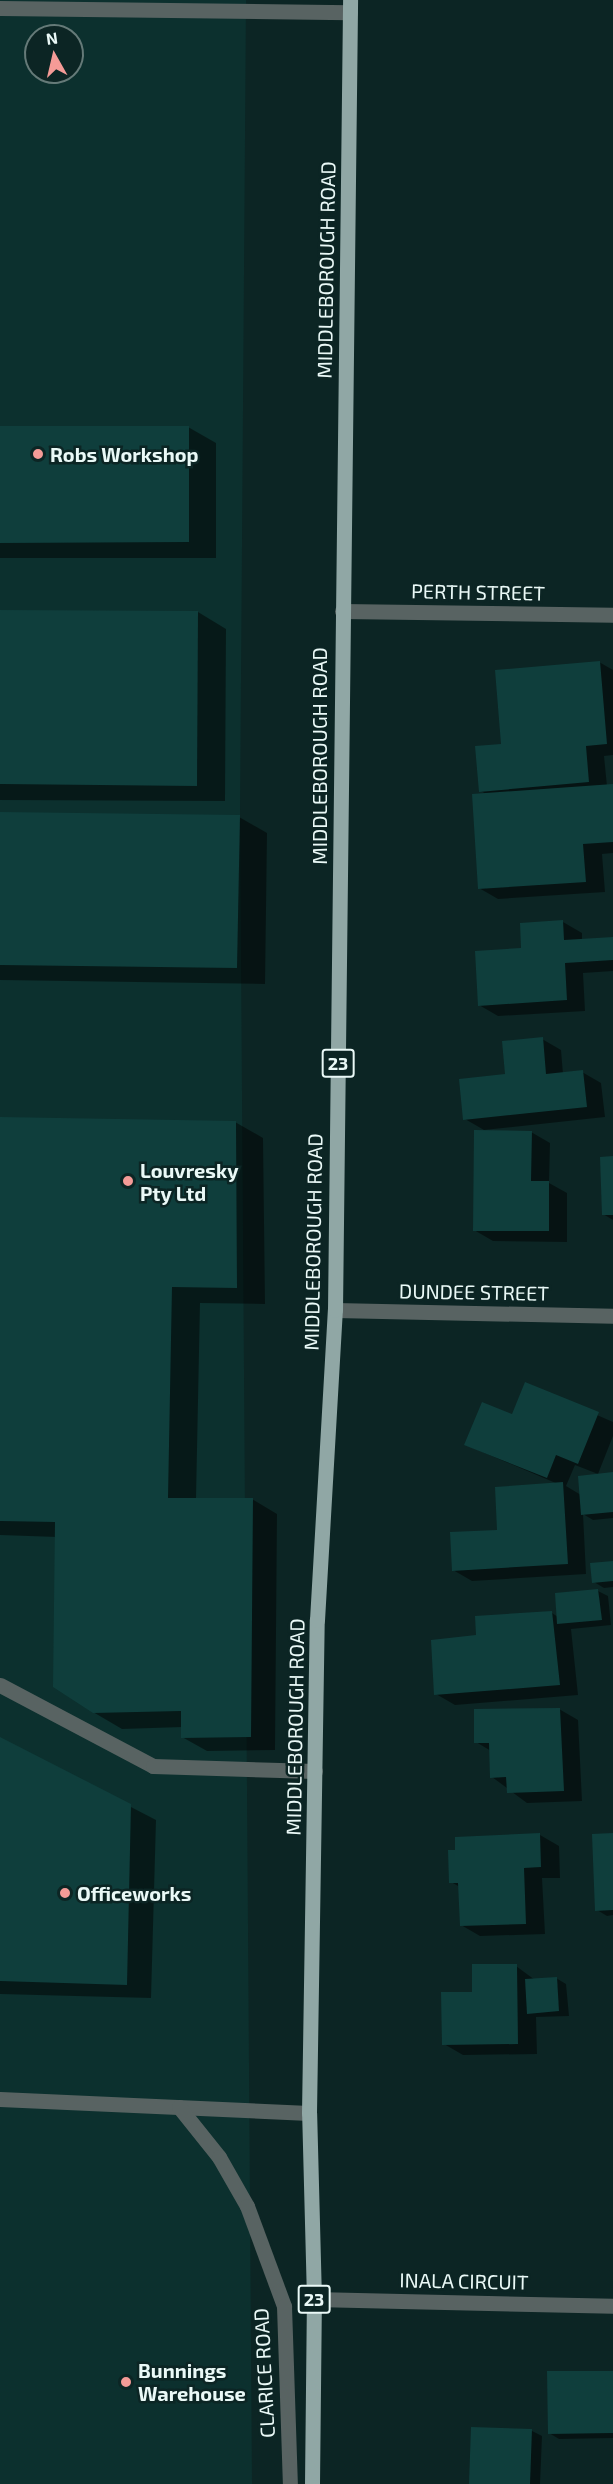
<!DOCTYPE html>
<html>
<head>
<meta charset="utf-8">
<style>
	body { margin:0 }
	#map { position:relative; width:613px; height:2484px; overflow:hidden; background:#0c2524; font-family:"Exo 2",sans-serif }
	div>[style] { position:absolute }
	[style*='--x'] { left:calc(var(--x)*1px); top:calc(var(--y)*1px); width:calc(var(--w)*1px); rotate:calc(var(--a)*1deg) }
	.built>* { inset:0; background:#0c302e }
	.shadow>* { inset:0; background:#0007 }
	.building>* { inset:0; background:#0f3e3c }
	.service>* { height:15px; margin:-7.5px; padding:0 7.5px; transform-origin:7.5px; border-radius:7.5px; background:#586362 }
	.minor>* { height:15px; margin:-7.5px; padding:0 7.5px; transform-origin:7.5px; border-radius:7.5px; background:#586362 }
	.primary>* { height:15px; margin:-7.5px; padding:0 7.5px; transform-origin:7.5px; border-radius:7.5px; background:#90a7a5 }
	.dots>* { width:16px; height:16px; translate:-50% -50%; box-sizing:border-box; border:3px solid #0c2524; border-radius:50% }
	span { translate:-50% -50%; white-space:nowrap; text-align:center; line-height:1.15; -webkit-text-stroke:5px #0c2524; paint-order:stroke }
	.shield-label span { padding:2px 4px; background:#0c2524; border:2px solid; border-radius:4px; -webkit-text-stroke-width:0 }
	.shield-label { font-size:18px; color:#eaf9f7; font-weight:700 }
	.street-label { font-size:20px; color:#eaf9f7 }
	.poi-label { font-size:20px; color:#eaf9f7; font-weight:700 }
	.left { translate:0 -50%; text-align:left }
	.north { position:absolute; left:24px; top:24px; width:60px; height:60px; box-sizing:border-box; background:#0c2524; border:2px solid #657a78; border-radius:50%; rotate:352deg; font-size:16px; font-weight:700; line-height:24px; text-align:center; color:#eaf9f7 }
	.north::after { content:''; display:block; margin:auto; width:21px; height:27px; background:#f59b97; clip-path:polygon(50% 0,100% 100%,50% 72%,0 100%) }
</style>
</head>
<body>
<div id="map">
	<div class="built">
		<i style="clip-path:polygon(evenodd,0 0,246px 0,240px 816px,252px 2484px,0 2484px,0 0,36px 36px,72px 36px,72px 72px,36px 72px,36px 36px)"></i>
	</div>
	<div class="shadow">
		<i style="clip-path:polygon(0 427px,188px 427px,216px 443px,216px 558px,0 558px)"></i>
		<i style="clip-path:polygon(0 612px,198px 612px,226px 629px,225px 801px,0 800px)"></i>
		<i style="clip-path:polygon(599px 662px,613px 670px,613px 755px,604px 756px,607px 786px,613px 786px,613px 853px,602px 854px,605px 892px,498px 899px,479px 888px,486px 794px,481px 791px,503px 745px)"></i>
		<i style="clip-path:polygon(0 814px,239px 817px,267px 833px,265px 984px,0 980px)"></i>
		<i style="clip-path:polygon(563px 922px,582px 933px,582px 940px,613px 938px,613px 971px,583px 973px,585px 1011px,498px 1016px,479px 1005px)"></i>
		<i style="clip-path:polygon(542px 1039px,561px 1050px,563px 1074px,582px 1072px,601px 1083px,605px 1117px,484px 1130px,465px 1119px)"></i>
		<i style="clip-path:polygon(0 1118px,235px 1122px,263px 1138px,265px 1304px,200px 1303px,196px 1499px,252px 1499px,277px 1514px,275px 1750px,207px 1751px,182px 1737px,183px 1727px,122px 1729px,93px 1712px,57px 1537px,0 1535px)"></i>
		<i style="clip-path:polygon(531px 1132px,550px 1143px,549px 1183px,567px 1193px,567px 1242px,493px 1241px,474px 1230px)"></i>
		<i style="clip-path:polygon(613px 1158px,613px 1220px,603px 1214px)"></i>
		<i style="clip-path:polygon(526px 1384px,613px 1422px,613px 1436px,598px 1474px,575px 1465px,566px 1486px,581px 1495px,613px 1474px,613px 1518px,593px 1520px,583px 1514px,586px 1574px,472px 1581px,453px 1570px,558px 1484px,466px 1445px,513px 1416px)"></i>
		<i style="clip-path:polygon(613px 1562px,613px 1587px,604px 1588px,594px 1582px)"></i>
		<i style="clip-path:polygon(598px 1591px,608px 1596px,611px 1625px,571px 1629px,578px 1695px,455px 1705px,436px 1694px,478px 1636px,552px 1613px,558px 1617px)"></i>
		<i style="clip-path:polygon(559px 1709px,578px 1720px,582px 1801px,527px 1803px,492px 1777px,491px 1751px,476px 1742px)"></i>
		<i style="clip-path:polygon(0 1739px,156px 1820px,151px 1998px,0 1994px)"></i>
		<i style="clip-path:polygon(540px 1835px,559px 1846px,560px 1878px,542px 1878px,545px 1934px,480px 1936px,461px 1925px,460px 1887px,451px 1882px)"></i>
		<i style="clip-path:polygon(613px 1835px,613px 1915px,607px 1916px,597px 1910px)"></i>
		<i style="clip-path:polygon(516px 1966px,535px 1980px,556px 1978px,566px 1984px,569px 2016px,536px 2017px,537px 2054px,463px 2055px,444px 2044px,473px 1993px)"></i>
		<i style="clip-path:polygon(613px 2372px,613px 2438px,559px 2439px,549px 2433px)"></i>
		<i style="clip-path:polygon(532px 2431px,542px 2436px,540px 2484px,471px 2484px)"></i>
	</div>
	<div class="building">
		<i style="clip-path:polygon(0 426px,189px 426px,189px 542px,0 543px)"></i>
		<i style="clip-path:polygon(0 610px,198px 611px,197px 786px,0 784px)"></i>
		<i style="clip-path:polygon(600px 661px,607px 744px,586px 746px,589px 782px,479px 792px,475px 746px,501px 744px,495px 670px)"></i>
		<i style="clip-path:polygon(613px 784px,613px 842px,583px 844px,586px 882px,478px 889px,472px 794px)"></i>
		<i style="clip-path:polygon(0 812px,240px 815px,237px 968px,0 965px)"></i>
		<i style="clip-path:polygon(563px 920px,564px 940px,613px 937px,613px 960px,565px 963px,567px 1000px,478px 1006px,475px 951px,521px 948px,520px 923px)"></i>
		<i style="clip-path:polygon(543px 1037px,546px 1074px,583px 1070px,587px 1107px,463px 1120px,459px 1079px,505px 1074px,502px 1041px)"></i>
		<i style="clip-path:polygon(0 1117px,236px 1121px,237px 1288px,172px 1287px,168px 1498px,253px 1498px,251px 1737px,181px 1738px,181px 1711px,93px 1713px,53px 1687px,55px 1522px,0 1521px)"></i>
		<i style="clip-path:polygon(474px 1130px,532px 1131px,531px 1181px,549px 1181px,549px 1231px,473px 1231px)"></i>
		<i style="clip-path:polygon(613px 1156px,613px 1215px,602px 1215px,600px 1157px)"></i>
		<i style="clip-path:polygon(525px 1382px,599px 1412px,578px 1464px,556px 1455px,547px 1478px,464px 1445px,482px 1402px,512px 1414px)"></i>
		<i style="clip-path:polygon(613px 1472px,613px 1512px,581px 1515px,578px 1476px)"></i>
		<i style="clip-path:polygon(563px 1482px,568px 1564px,452px 1571px,450px 1532px,497px 1530px,495px 1487px)"></i>
		<i style="clip-path:polygon(613px 1561px,613px 1581px,592px 1583px,590px 1563px)"></i>
		<i style="clip-path:polygon(598px 1589px,602px 1620px,557px 1624px,555px 1593px)"></i>
		<i style="clip-path:polygon(552px 1611px,560px 1685px,434px 1695px,431px 1640px,476px 1635px,475px 1616px)"></i>
		<i style="clip-path:polygon(560px 1708px,564px 1791px,507px 1793px,506px 1777px,490px 1778px,489px 1743px,474px 1743px,474px 1709px)"></i>
		<i style="clip-path:polygon(0 1737px,131px 1804px,127px 1985px,0 1981px)"></i>
		<i style="clip-path:polygon(540px 1833px,541px 1867px,524px 1868px,526px 1924px,460px 1926px,458px 1883px,449px 1883px,448px 1850px,455px 1850px,455px 1837px)"></i>
		<i style="clip-path:polygon(613px 1833px,613px 1910px,595px 1911px,592px 1834px)"></i>
		<i style="clip-path:polygon(472px 1964px,517px 1964px,518px 2044px,442px 2045px,441px 1992px,472px 1992px)"></i>
		<i style="clip-path:polygon(557px 1977px,559px 2011px,527px 2014px,525px 1979px)"></i>
		<i style="clip-path:polygon(547px 2371px,613px 2371px,613px 2433px,548px 2434px)"></i>
		<i style="clip-path:polygon(471px 2427px,532px 2429px,530px 2484px,469px 2484px)"></i>
	</div>
	<div class="service">
		<i style="--x:0;--y:1685;--w:173;--a:27.9"></i>
		<i style="--x:153;--y:1766;--w:162;--a:1.8"></i>
		<i style="--x:314;--y:2299;--w:299;--a:1.3"></i>
	</div>
	<div class="minor">
		<i style="--x:0;--y:8;--w:350;--a:0.7"></i>
		<i style="--x:342;--y:611;--w:271;--a:0.8"></i>
		<i style="--x:335;--y:1310;--w:278;--a:1.2"></i>
		<i style="--x:0;--y:2099;--w:309;--a:2.6"></i>
		<i style="--x:179;--y:2107;--w:64;--a:51.3"></i>
		<i style="--x:219;--y:2157;--w:56;--a:60.3"></i>
		<i style="--x:247;--y:2206;--w:107;--a:69.7"></i>
		<i style="--x:284;--y:2306;--w:178;--a:88.1"></i>
	</div>
	<div class="primary">
		<i style="--x:312;--y:2484;--w:185;--a:-89.4"></i>
		<i style="--x:314;--y:2299;--w:186;--a:-91.5"></i>
		<i style="--x:309;--y:2113;--w:493;--a:-89.1"></i>
		<i style="--x:317;--y:1620;--w:311;--a:-86.7"></i>
		<i style="--x:335;--y:1310;--w:1310;--a:-89.34"></i>
	</div>
	<div class="dots">
		<i style="left:38px;top:454px;background:#f59b97"></i>
		<i style="left:128px;top:1181px;background:#f59b97"></i>
		<i style="left:65px;top:1893px;background:#f59b97"></i>
		<i style="left:126px;top:2382px;background:#f59b97"></i>
	</div>
	<div class="shield-label">
		<span style="left:338px;top:1063px">23</span>
		<span style="left:314px;top:2299px">23</span>
	</div>
	<div class="street-label">
		<span style="left:326px;top:270px;rotate:-89deg">MIDDLEBOROUGH ROAD</span>
		<span style="left:478px;top:592px;rotate:1deg">PERTH STREET</span>
		<span style="left:319px;top:756px;rotate:-90deg">MIDDLEBOROUGH ROAD</span>
		<span style="left:313px;top:1242px;rotate:-89deg">MIDDLEBOROUGH ROAD</span>
		<span style="left:474px;top:1292px;rotate:1deg">DUNDEE STREET</span>
		<span style="left:295px;top:1727px;rotate:-89deg">MIDDLEBOROUGH ROAD</span>
		<span style="left:464px;top:2281px;rotate:1deg">INALA CIRCUIT</span>
		<span style="left:264px;top:2373px;rotate:-93deg">CLARICE ROAD</span>
	</div>
	<div class="poi-label">
		<span class="left" style="left:50px;top:454px">Robs Workshop</span>
		<span class="left" style="left:140px;top:1182px">Louvresky<br>Pty Ltd</span>
		<span class="left" style="left:77px;top:1893px">Officeworks</span>
		<span class="left" style="left:138px;top:2382px">Bunnings<br>Warehouse</span>
	</div>
	<div class="north">N</div>
</div>
</body>
</html>
